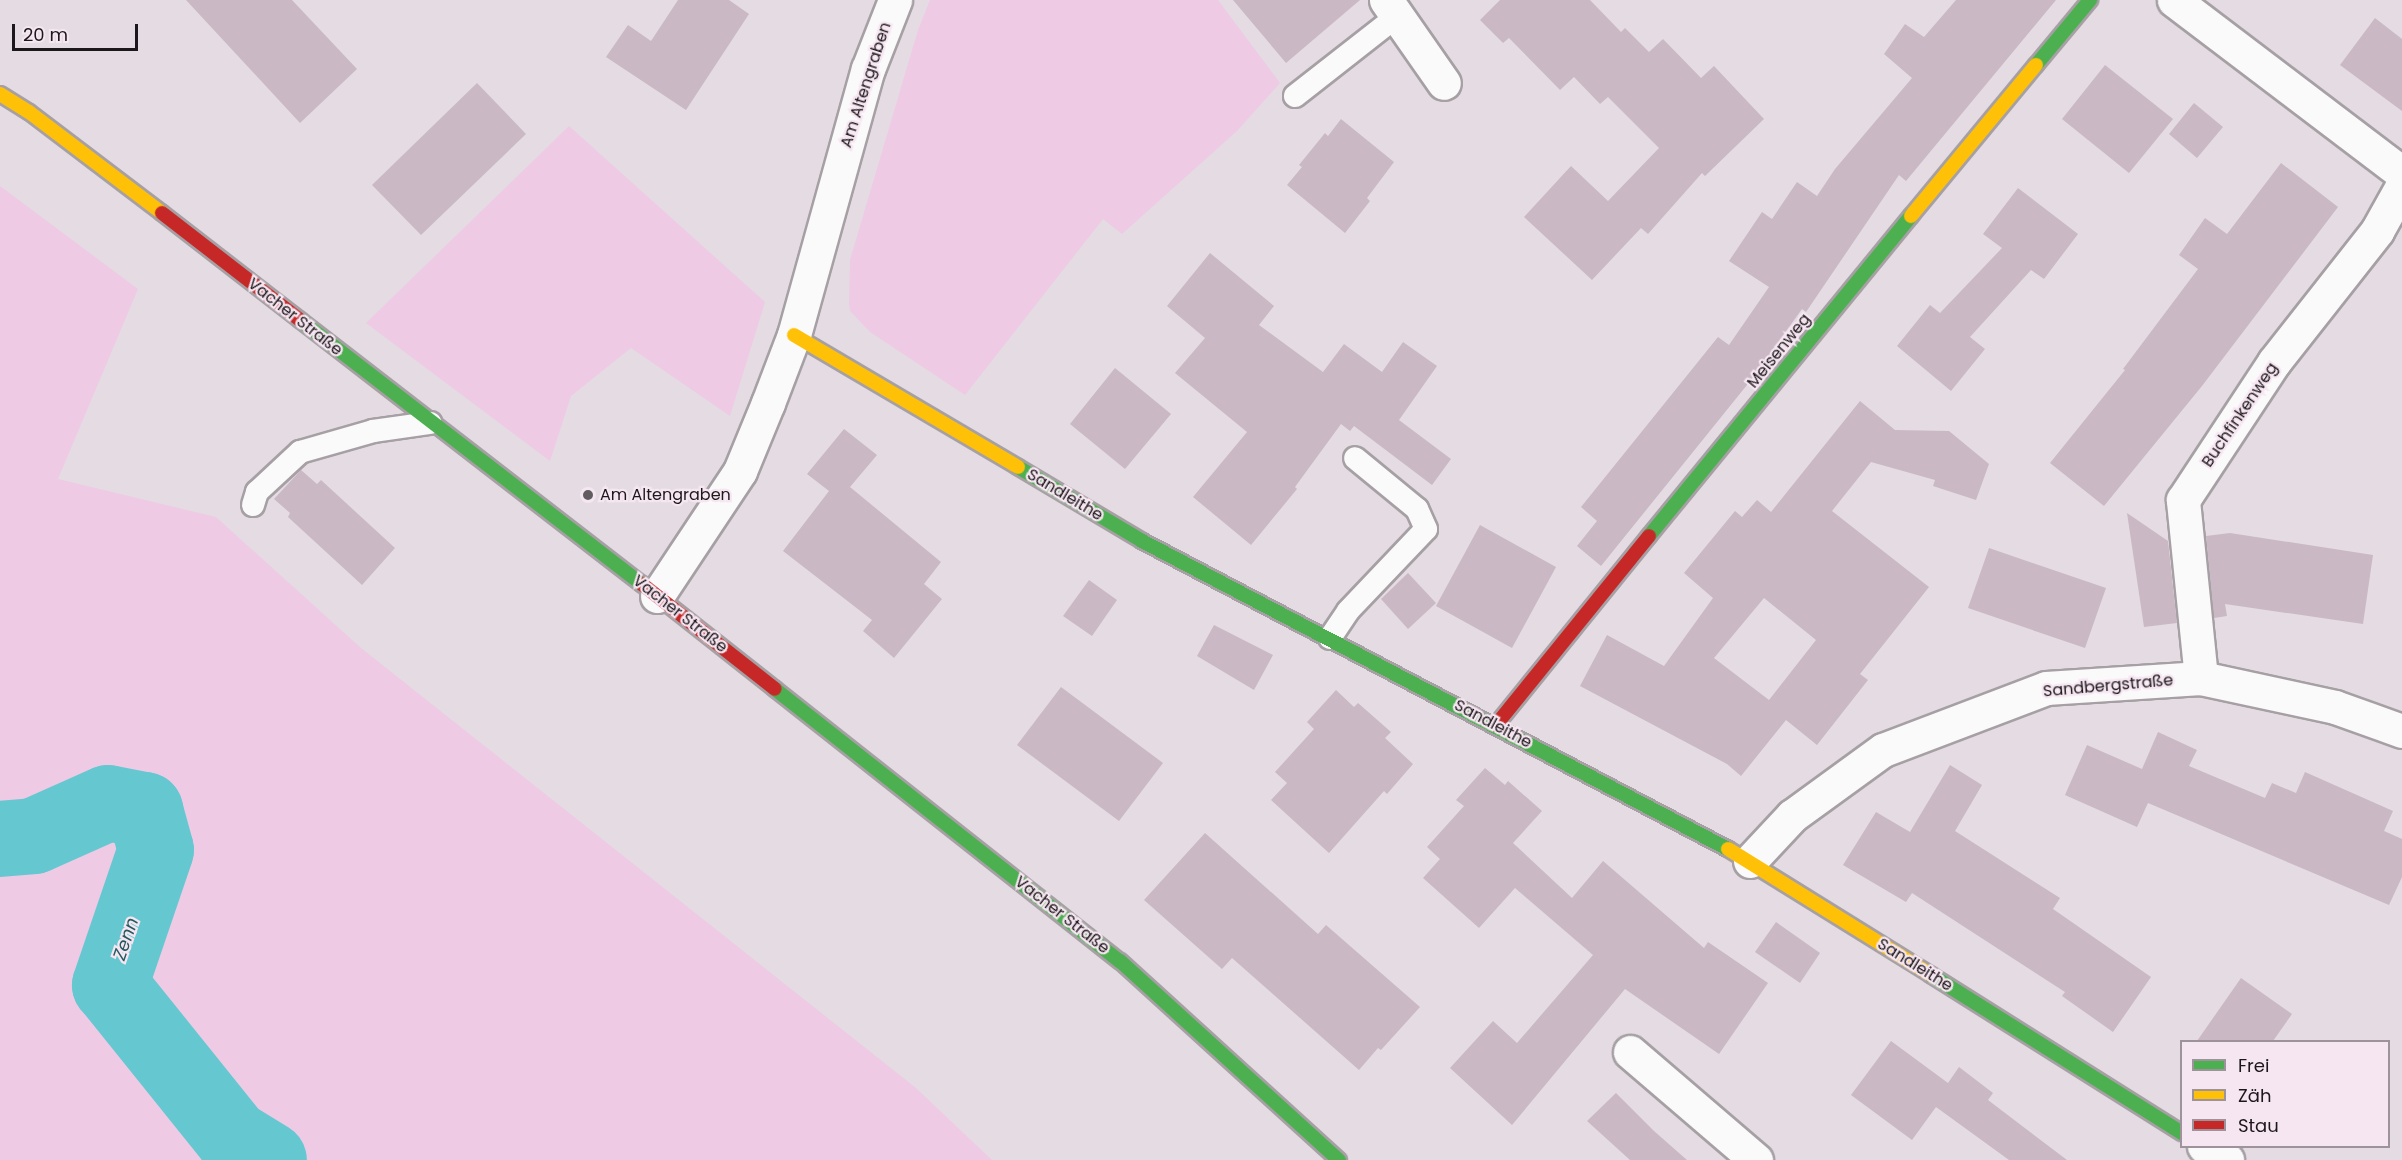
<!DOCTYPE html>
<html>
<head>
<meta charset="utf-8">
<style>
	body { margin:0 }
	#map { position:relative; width:2402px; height:1160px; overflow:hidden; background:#e4dce2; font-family:Poppins,sans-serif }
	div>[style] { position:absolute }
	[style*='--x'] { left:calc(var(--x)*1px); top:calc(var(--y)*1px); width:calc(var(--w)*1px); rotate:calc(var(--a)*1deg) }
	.green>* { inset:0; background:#eecae4 }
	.river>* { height:76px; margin:-38px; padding:0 38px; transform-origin:38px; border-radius:38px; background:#65c8d1 }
	.building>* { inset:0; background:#cab8c5 }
	.roads { filter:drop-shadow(2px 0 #a6a0a4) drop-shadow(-2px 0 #a6a0a4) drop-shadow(0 2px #a6a0a4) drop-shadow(0 -2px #a6a0a4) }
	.lane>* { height:22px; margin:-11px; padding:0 11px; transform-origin:11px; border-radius:11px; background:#fbfafb }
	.street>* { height:33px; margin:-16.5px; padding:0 16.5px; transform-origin:16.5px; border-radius:16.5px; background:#fbfafb }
	.fast>* { height:14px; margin:-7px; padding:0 7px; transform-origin:7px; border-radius:7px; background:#4caf50 }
	.slow>* { height:14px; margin:-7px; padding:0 7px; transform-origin:7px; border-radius:7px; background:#ffc107 }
	.jam>* { height:14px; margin:-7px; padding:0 7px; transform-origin:7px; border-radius:7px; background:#c62828 }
	.dots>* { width:16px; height:16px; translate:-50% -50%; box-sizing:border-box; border:3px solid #f6e6f1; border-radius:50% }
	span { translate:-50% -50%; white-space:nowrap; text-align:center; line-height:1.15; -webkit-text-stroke:4.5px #f6e6f1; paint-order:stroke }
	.street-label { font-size:16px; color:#1c171a }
	.poi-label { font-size:16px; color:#1c171a }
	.left { translate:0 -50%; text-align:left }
	.water-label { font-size:18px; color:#235b60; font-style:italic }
	.legend { position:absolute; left:2180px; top:1040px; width:210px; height:108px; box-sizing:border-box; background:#f6e6f1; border:2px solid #9f939b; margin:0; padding:8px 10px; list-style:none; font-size:18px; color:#1c171a }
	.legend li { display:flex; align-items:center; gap:12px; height:30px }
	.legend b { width:30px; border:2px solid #9f939b }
	.scale { position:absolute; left:12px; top:24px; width:126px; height:27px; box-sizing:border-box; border:3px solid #1c171a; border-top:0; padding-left:8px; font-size:18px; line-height:21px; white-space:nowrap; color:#1c171a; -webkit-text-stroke:4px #f6e6f1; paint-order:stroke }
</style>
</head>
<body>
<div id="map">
	<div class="green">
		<i style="clip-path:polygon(930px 0,1218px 0,1280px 83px,1237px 131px,1122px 234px,1103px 219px,965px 395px,870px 332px,850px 311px,849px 303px,850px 260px,918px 30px)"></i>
		<i style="clip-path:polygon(569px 126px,765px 302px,730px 416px,631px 348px,571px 396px,550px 461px,366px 323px)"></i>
		<i style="clip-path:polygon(0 186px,138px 289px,58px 479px,216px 517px,361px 648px,916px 1088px,992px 1160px,0 1160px)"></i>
	</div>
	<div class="river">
		<i style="--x:0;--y:839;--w:34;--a:-5"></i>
		<i style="--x:34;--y:836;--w:81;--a:-24"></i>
		<i style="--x:108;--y:803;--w:38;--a:11"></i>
		<i style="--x:145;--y:810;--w:41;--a:74.6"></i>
		<i style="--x:156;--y:850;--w:143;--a:108.8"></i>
		<i style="--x:110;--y:985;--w:196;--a:51.2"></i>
		<i style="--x:233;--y:1138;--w:42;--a:31.4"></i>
	</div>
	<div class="building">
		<i style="clip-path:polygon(186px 0,292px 0,357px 69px,300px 123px)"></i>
		<i style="clip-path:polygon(678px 0,729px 0,749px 14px,686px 110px,606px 57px,628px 25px,651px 41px)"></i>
		<i style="clip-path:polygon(1233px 0,1360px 0,1286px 63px)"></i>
		<i style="clip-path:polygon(1500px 0,1590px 0,1621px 32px,1625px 28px,1649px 52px,1663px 39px,1701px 78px,1714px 66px,1764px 119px,1705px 176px,1702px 173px,1648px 234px,1641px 228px,1592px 280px,1524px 217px,1571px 166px,1608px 201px,1659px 148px,1608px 97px,1600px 104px,1574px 77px,1560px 90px,1509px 38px,1503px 43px,1480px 20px)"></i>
		<i style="clip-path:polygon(1956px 0,2056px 0,1906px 181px,1899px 175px,1806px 312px,1802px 309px,1751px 380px,1601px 566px,1577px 546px,1597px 521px,1581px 507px,1718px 337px,1729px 345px,1769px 287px,1729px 261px,1762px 212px,1772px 219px,1797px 182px,1817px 196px,1835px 169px,1912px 78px,1884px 54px,1905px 24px,1924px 37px)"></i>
		<i style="clip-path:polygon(2375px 18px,2402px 39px,2402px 111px,2340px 65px)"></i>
		<i style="clip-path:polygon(2105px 65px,2173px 119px,2129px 173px,2062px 119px)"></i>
		<i style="clip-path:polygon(477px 83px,526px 134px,421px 235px,372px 185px)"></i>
		<i style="clip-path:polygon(2194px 103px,2223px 127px,2197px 158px,2169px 134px)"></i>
		<i style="clip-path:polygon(1341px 119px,1394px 162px,1367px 198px,1370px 201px,1345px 233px,1287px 185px,1302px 167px,1299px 165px,1325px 133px,1328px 136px)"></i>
		<i style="clip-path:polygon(2281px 163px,2338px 207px,2202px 386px,2104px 506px,2050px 463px,2125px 370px,2123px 369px,2198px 269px,2179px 255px,2205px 218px,2227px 234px)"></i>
		<i style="clip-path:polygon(2018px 188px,2078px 234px,2044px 279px,2031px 270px,1970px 337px,1985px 349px,1951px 391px,1897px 346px,1930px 305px,1940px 313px,2002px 248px,1983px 234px)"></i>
		<i style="clip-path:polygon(1210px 253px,1274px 306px,1259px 325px,1323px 372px,1344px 344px,1382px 372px,1403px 342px,1437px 366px,1399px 420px,1451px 459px,1432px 485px,1354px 426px,1350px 431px,1341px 424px,1295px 487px,1297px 489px,1251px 545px,1193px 497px,1247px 432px,1175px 373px,1205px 338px,1167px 306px)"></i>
		<i style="clip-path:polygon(1115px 368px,1171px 414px,1125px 469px,1070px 424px)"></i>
		<i style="clip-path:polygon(evenodd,1860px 401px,1895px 430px,1949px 431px,1989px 464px,1976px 500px,1933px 486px,1935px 480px,1871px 462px,1832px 511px,1929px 587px,1860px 674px,1868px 680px,1817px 745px,1786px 720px,1741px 776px,1727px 764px,1580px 686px,1607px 635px,1664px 666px,1713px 598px,1684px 573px,1735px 511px,1742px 517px,1757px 500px,1771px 512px,1860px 401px,1764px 598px,1816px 640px,1769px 700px,1714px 658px,1764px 598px)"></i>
		<i style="clip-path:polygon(844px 429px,877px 455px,850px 487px,941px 562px,924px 584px,942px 599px,894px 658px,863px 631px,872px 620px,783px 551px,829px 491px,807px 474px)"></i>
		<i style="clip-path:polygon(301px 470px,317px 484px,321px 480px,395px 548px,362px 585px,288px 517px,290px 513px,274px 499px)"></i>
		<i style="clip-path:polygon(2127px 513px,2168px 541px,2177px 623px,2144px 627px)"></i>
		<i style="clip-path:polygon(1480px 525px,1556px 567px,1512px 648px,1436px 606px)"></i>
		<i style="clip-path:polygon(2230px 533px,2373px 555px,2363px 624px,2225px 604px,2227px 616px,2214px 618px,2206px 536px)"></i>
		<i style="clip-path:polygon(1989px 548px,2106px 588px,2085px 648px,1968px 608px)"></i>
		<i style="clip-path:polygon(1408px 573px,1436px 603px,1408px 629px,1381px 599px)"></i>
		<i style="clip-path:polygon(1089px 580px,1117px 600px,1092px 636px,1063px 616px)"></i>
		<i style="clip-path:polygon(1214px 625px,1273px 655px,1254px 690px,1197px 656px)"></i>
		<i style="clip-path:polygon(1061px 687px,1163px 763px,1119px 821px,1017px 745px)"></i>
		<i style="clip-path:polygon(1336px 690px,1354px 707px,1358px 703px,1391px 732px,1385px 738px,1413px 764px,1387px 794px,1384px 791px,1329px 853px,1271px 800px,1287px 783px,1275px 772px,1314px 729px,1307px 722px)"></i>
		<i style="clip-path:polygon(2158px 732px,2197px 750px,2189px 766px,2265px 798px,2272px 783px,2296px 793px,2305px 772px,2393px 811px,2384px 831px,2402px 839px,2402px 877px,2389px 905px,2148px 803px,2137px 827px,2065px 795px,2087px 745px,2142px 769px)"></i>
		<i style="clip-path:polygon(1950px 765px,1982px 785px,1955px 831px,2060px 898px,2053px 909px,2151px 977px,2113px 1032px,2062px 996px,2065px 992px,1912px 893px,1906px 902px,1843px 865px,1876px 812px,1910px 832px)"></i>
		<i style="clip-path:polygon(1485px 768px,1505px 785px,1508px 781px,1542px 811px,1513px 843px,1572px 898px,1603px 861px,1704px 948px,1708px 942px,1768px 983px,1719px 1054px,1625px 989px,1512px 1125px,1450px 1068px,1493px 1021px,1517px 1043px,1593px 955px,1515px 888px,1479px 928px,1423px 878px,1440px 859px,1427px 847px,1464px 806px,1456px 800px)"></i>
		<i style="clip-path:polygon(1205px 833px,1318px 934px,1326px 925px,1420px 1007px,1381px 1050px,1378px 1048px,1359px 1070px,1232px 958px,1222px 969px,1144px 900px)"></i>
		<i style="clip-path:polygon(1776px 922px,1820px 953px,1800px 983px,1755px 952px)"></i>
		<i style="clip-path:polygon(2241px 978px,2292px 1014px,2273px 1041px,2197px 1041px)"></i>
		<i style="clip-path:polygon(1891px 1041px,1948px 1083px,1959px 1067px,1993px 1093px,1988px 1100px,2067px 1160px,2009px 1160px,1936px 1107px,1912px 1140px,1851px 1095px)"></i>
		<i style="clip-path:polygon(1616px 1093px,1654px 1131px,1687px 1160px,1630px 1160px,1587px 1121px)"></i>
	</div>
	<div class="roads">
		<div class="lane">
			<i style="--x:1295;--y:96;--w:130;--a:-38.1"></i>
			<i style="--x:253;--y:505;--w:14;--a:-73"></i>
			<i style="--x:257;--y:492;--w:59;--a:-42.9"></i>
			<i style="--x:300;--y:452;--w:76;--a:-16"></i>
			<i style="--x:373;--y:431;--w:58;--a:-8"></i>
			<i style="--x:1330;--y:638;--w:32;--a:-56"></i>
			<i style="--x:1348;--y:611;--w:113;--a:-46.4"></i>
			<i style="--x:1426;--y:529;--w:22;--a:-114"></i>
			<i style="--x:1417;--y:509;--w:80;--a:-140.6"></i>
		</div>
		<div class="street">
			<i style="--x:1386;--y:0;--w:101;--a:55.1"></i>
			<i style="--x:2174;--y:0;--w:286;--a:37.2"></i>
			<i style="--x:657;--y:596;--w:150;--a:-56.4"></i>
			<i style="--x:740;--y:471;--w:74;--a:-67.6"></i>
			<i style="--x:768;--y:403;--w:73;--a:-69.1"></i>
			<i style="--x:794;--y:335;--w:276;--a:-74.5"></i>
			<i style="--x:868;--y:69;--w:74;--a:-68.6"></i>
			<i style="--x:2201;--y:678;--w:179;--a:-95.8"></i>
			<i style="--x:2183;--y:500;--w:165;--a:-56.6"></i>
			<i style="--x:2274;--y:362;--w:167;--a:-51.8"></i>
			<i style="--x:2377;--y:231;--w:51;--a:-60.9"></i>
			<i style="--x:1750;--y:861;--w:62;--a:-47"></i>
			<i style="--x:1792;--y:816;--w:112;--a:-36"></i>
			<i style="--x:1883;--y:750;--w:174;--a:-20.8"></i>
			<i style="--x:2046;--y:688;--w:155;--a:-3.7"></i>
			<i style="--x:2201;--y:678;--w:137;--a:12.2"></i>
			<i style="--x:2335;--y:707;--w:71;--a:19.7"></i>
			<i style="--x:1630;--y:1052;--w:166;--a:40.6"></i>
			<i style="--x:2204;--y:1146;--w:27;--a:31"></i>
		</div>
		<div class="fast">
			<i style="--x:2036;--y:65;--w:85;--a:-50.3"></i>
			<i style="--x:300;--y:320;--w:432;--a:37.7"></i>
			<i style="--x:1018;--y:467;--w:144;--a:30.8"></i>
			<i style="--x:1142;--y:541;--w:662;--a:27.73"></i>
			<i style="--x:1649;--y:536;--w:414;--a:-50.7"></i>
			<i style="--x:775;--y:689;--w:439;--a:38.3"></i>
			<i style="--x:1120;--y:961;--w:296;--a:42.3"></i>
			<i style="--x:1931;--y:975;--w:297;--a:32.2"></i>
		</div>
		<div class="slow">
			<i style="--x:0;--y:94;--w:34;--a:32"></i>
			<i style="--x:29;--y:112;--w:167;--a:37.2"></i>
			<i style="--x:1911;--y:216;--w:196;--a:-50.4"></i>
			<i style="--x:794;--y:335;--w:260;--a:30.5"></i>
			<i style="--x:1728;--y:849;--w:239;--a:31.8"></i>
		</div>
		<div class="jam">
			<i style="--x:162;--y:213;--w:175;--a:37.8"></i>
			<i style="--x:642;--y:584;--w:169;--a:38.3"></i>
			<i style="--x:1496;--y:725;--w:243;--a:-51"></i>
		</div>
	</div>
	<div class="dots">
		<i style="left:588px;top:495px;background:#625c60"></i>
	</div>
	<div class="street-label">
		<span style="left:866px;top:85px;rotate:-72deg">Am Altengraben</span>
		<span style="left:295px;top:317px;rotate:38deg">Vacher Straße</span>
		<span style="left:1779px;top:351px;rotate:-51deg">Meisenweg</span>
		<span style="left:2240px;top:415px;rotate:-56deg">Buchfinkenweg</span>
		<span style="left:1065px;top:495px;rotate:31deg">Sandleithe</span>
		<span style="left:680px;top:614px;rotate:38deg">Vacher Straße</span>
		<span style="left:2108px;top:686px;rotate:-5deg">Sandbergstraße</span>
		<span style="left:1493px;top:724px;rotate:28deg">Sandleithe</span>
		<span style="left:1062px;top:915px;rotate:38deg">Vacher Straße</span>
		<span style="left:1915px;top:965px;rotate:32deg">Sandleithe</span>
	</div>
	<div class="poi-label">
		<span class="left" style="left:600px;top:495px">Am Altengraben</span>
	</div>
	<div class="water-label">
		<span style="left:126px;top:939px;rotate:-71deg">Zenn</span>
	</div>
	<ul class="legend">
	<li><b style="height:8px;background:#4caf50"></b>Frei</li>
	<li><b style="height:8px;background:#ffc107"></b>Zäh</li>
	<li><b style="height:8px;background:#c62828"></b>Stau</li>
	</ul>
	<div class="scale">20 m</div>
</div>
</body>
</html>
